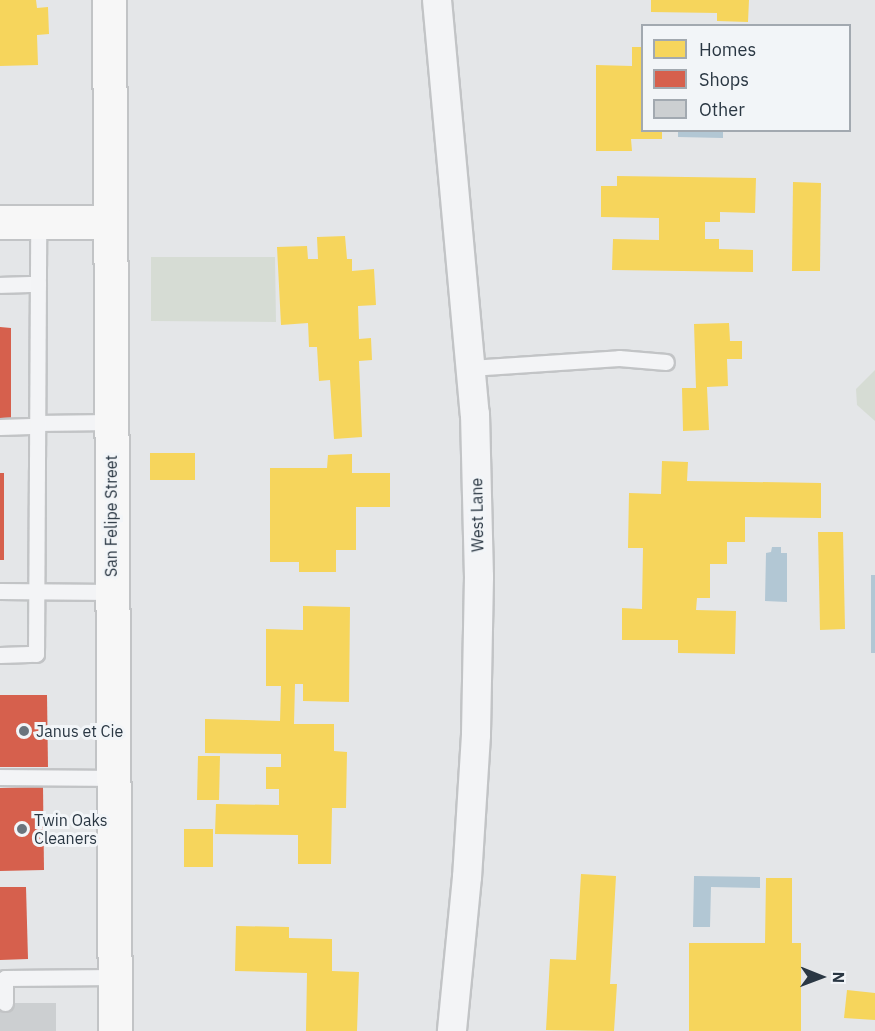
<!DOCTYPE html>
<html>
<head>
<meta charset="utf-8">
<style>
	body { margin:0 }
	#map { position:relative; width:875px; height:1031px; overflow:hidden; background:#e4e6e8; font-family:"IBM Plex Sans",sans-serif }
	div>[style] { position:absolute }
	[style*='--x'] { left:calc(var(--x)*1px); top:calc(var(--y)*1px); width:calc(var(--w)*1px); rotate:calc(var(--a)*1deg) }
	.green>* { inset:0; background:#d6dcd4 }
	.water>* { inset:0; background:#b2c7d4 }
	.homes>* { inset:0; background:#f6d55c }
	.shops>* { inset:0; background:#d6604d }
	.building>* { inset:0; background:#cccfd1 }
	.roads { filter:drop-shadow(2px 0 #c2c4c6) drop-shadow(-2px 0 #c2c4c6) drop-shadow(0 2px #c2c4c6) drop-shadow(0 -2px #c2c4c6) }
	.lane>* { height:15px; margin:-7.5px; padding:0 7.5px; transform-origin:7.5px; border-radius:7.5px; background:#f3f4f6 }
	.street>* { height:28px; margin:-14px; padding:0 14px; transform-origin:14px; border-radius:14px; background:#f3f4f6 }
	.secondary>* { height:33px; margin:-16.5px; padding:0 16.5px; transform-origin:16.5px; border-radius:16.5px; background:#f7f7f7 }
	.dots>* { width:16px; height:16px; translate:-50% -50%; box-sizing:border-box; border:3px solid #f2f5f8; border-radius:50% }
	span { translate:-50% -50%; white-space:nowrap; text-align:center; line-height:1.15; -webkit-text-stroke:6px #f2f5f8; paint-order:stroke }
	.street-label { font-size:16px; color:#2a3743 }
	.poi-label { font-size:16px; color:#2a3743 }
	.left { translate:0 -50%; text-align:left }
	.legend { position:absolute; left:641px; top:24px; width:210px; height:108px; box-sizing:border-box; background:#f2f5f8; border:2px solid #a2a9b0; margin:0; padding:8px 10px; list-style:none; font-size:18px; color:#2a3743 }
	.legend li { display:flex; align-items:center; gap:12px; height:30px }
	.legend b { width:30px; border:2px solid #a2a9b0 }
	.north { position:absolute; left:791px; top:947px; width:60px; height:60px; -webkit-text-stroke:4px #f2f5f8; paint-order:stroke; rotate:91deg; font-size:16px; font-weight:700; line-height:24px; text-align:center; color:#2a3743 }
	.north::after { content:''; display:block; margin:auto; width:21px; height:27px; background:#2a3743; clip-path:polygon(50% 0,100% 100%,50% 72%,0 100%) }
</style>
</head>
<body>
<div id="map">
	<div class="green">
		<i style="clip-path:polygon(151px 257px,275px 257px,276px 322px,151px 321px)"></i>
		<i style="clip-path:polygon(875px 370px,875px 421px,857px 405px,856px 389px)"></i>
	</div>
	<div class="water">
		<i style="clip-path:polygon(678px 131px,723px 131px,723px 138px,678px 137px)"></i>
		<i style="clip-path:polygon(772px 547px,781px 547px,781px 553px,787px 553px,787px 602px,765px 601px,766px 553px,771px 552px)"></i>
		<i style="clip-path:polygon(871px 575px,875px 575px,875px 653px,871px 653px)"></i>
		<i style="clip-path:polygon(694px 876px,760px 877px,760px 888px,711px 887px,710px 927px,693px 927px)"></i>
	</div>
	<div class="homes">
		<i style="clip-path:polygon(0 0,36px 0,37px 8px,48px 7px,49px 34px,37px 35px,38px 65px,0 66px)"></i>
		<i style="clip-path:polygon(651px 0,749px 0,748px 22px,717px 21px,717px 13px,651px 12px)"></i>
		<i style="clip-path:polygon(632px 47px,642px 47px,642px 130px,662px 130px,662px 139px,631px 139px,632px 151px,596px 151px,596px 65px,632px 66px)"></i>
		<i style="clip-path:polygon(617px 176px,756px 178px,755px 213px,720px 212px,720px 222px,705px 222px,705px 239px,719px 239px,719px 249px,753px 250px,753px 272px,612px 270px,613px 239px,659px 240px,659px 218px,601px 217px,601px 186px,617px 186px)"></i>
		<i style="clip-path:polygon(793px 182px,821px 183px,820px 271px,792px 271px)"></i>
		<i style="clip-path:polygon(345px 236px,347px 259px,352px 259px,352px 271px,374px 269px,376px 305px,358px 306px,359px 339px,371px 338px,372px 360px,359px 361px,362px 437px,334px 439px,330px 380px,319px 381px,317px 347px,309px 347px,308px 323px,281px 325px,277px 247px,307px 246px,308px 259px,318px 259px,317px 237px)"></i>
		<i style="clip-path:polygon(729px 323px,730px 341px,742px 341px,742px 359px,727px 359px,728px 386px,707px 387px,709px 430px,683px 431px,682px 388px,696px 388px,694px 324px)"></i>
		<i style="clip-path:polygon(150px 453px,195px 453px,195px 480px,150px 480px)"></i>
		<i style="clip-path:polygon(352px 454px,352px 473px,390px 473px,390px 507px,356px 507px,356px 550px,336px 550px,336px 572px,299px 572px,299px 562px,270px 562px,270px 468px,327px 468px,328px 455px)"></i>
		<i style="clip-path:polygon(662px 461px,688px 462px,687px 481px,821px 483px,821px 518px,745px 517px,745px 542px,727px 542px,727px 564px,710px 564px,710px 598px,697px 598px,696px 610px,736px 611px,735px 654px,678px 653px,678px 640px,622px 640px,622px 608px,642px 609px,643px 548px,628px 548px,629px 493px,661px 494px)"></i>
		<i style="clip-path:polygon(818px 532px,843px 532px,845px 629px,820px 630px)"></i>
		<i style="clip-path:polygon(303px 606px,350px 607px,349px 702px,303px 701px,303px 684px,295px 684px,294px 724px,334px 724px,334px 751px,347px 752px,346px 808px,332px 808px,331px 864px,298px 864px,298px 835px,215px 834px,216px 804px,279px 805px,279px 789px,266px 789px,266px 767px,281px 767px,281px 754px,205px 753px,205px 719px,280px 721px,281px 686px,266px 686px,266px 629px,303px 630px)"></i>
		<i style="clip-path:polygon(198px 756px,220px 756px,219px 800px,197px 800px)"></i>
		<i style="clip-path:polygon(184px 829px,213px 829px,213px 867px,184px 867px)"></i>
		<i style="clip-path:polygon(581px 874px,616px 876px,610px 984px,617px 984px,614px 1031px,546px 1030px,550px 959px,576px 960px)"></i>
		<i style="clip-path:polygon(766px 878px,792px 878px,792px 943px,801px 943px,801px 1031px,689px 1031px,689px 943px,765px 943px)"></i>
		<i style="clip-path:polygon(236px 926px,289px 927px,289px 938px,332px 939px,332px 971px,359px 972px,357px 1031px,306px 1031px,307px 973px,235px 971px)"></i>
		<i style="clip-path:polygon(847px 990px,875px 993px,875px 1020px,844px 1018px)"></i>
	</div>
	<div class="shops">
		<i style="clip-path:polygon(0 327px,11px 328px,11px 418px,0 418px)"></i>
		<i style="clip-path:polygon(0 473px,4px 473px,4px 560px,0 560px)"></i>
		<i style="clip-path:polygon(0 695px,47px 695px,48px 767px,0 767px)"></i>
		<i style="clip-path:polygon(43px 787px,44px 870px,0 871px,0 788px)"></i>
		<i style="clip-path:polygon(0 887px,26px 887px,28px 959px,0 960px)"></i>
	</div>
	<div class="building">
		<i style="clip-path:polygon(0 1003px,56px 1003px,56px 1031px,0 1031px)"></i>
	</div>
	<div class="roads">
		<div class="lane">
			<i style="--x:0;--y:285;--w:38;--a:-2"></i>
			<i style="--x:470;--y:368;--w:149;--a:-3.8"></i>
			<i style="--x:619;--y:358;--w:47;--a:4.9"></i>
			<i style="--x:37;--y:423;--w:73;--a:-0.8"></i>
			<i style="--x:0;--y:427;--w:38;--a:-2"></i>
			<i style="--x:0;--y:591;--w:111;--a:0.5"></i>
			<i style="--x:0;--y:655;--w:36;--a:-2"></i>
			<i style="--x:36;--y:654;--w:432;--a:-89.7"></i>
			<i style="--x:0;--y:777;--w:113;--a:0.5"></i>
			<i style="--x:5;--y:1003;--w:25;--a:-90"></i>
			<i style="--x:5;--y:978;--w:110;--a:-0.5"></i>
		</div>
		<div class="street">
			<i style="--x:437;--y:0;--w:416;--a:84.8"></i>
			<i style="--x:475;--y:414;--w:163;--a:88.6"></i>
			<i style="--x:479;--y:577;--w:158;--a:91.1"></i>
			<i style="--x:476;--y:735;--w:142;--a:93.6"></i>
			<i style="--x:467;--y:877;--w:155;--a:95.6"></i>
		</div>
		<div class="secondary">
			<i style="--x:109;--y:0;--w:1031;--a:89.67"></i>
			<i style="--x:0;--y:222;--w:108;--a:0"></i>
		</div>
	</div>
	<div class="dots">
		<i style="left:24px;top:731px;background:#6b747d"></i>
		<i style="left:22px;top:829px;background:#6b747d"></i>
	</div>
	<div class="street-label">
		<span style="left:477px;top:515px;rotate:-91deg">West Lane</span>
		<span style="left:111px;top:516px;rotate:-90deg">San Felipe Street</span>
	</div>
	<div class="poi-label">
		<span class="left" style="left:36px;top:731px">Janus et Cie</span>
		<span class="left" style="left:34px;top:829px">Twin Oaks<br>Cleaners</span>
	</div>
	<ul class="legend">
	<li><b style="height:16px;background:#f6d55c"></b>Homes</li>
	<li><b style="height:16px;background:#d6604d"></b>Shops</li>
	<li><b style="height:16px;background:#cccfd1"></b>Other</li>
	</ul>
	<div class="north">N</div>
</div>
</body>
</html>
